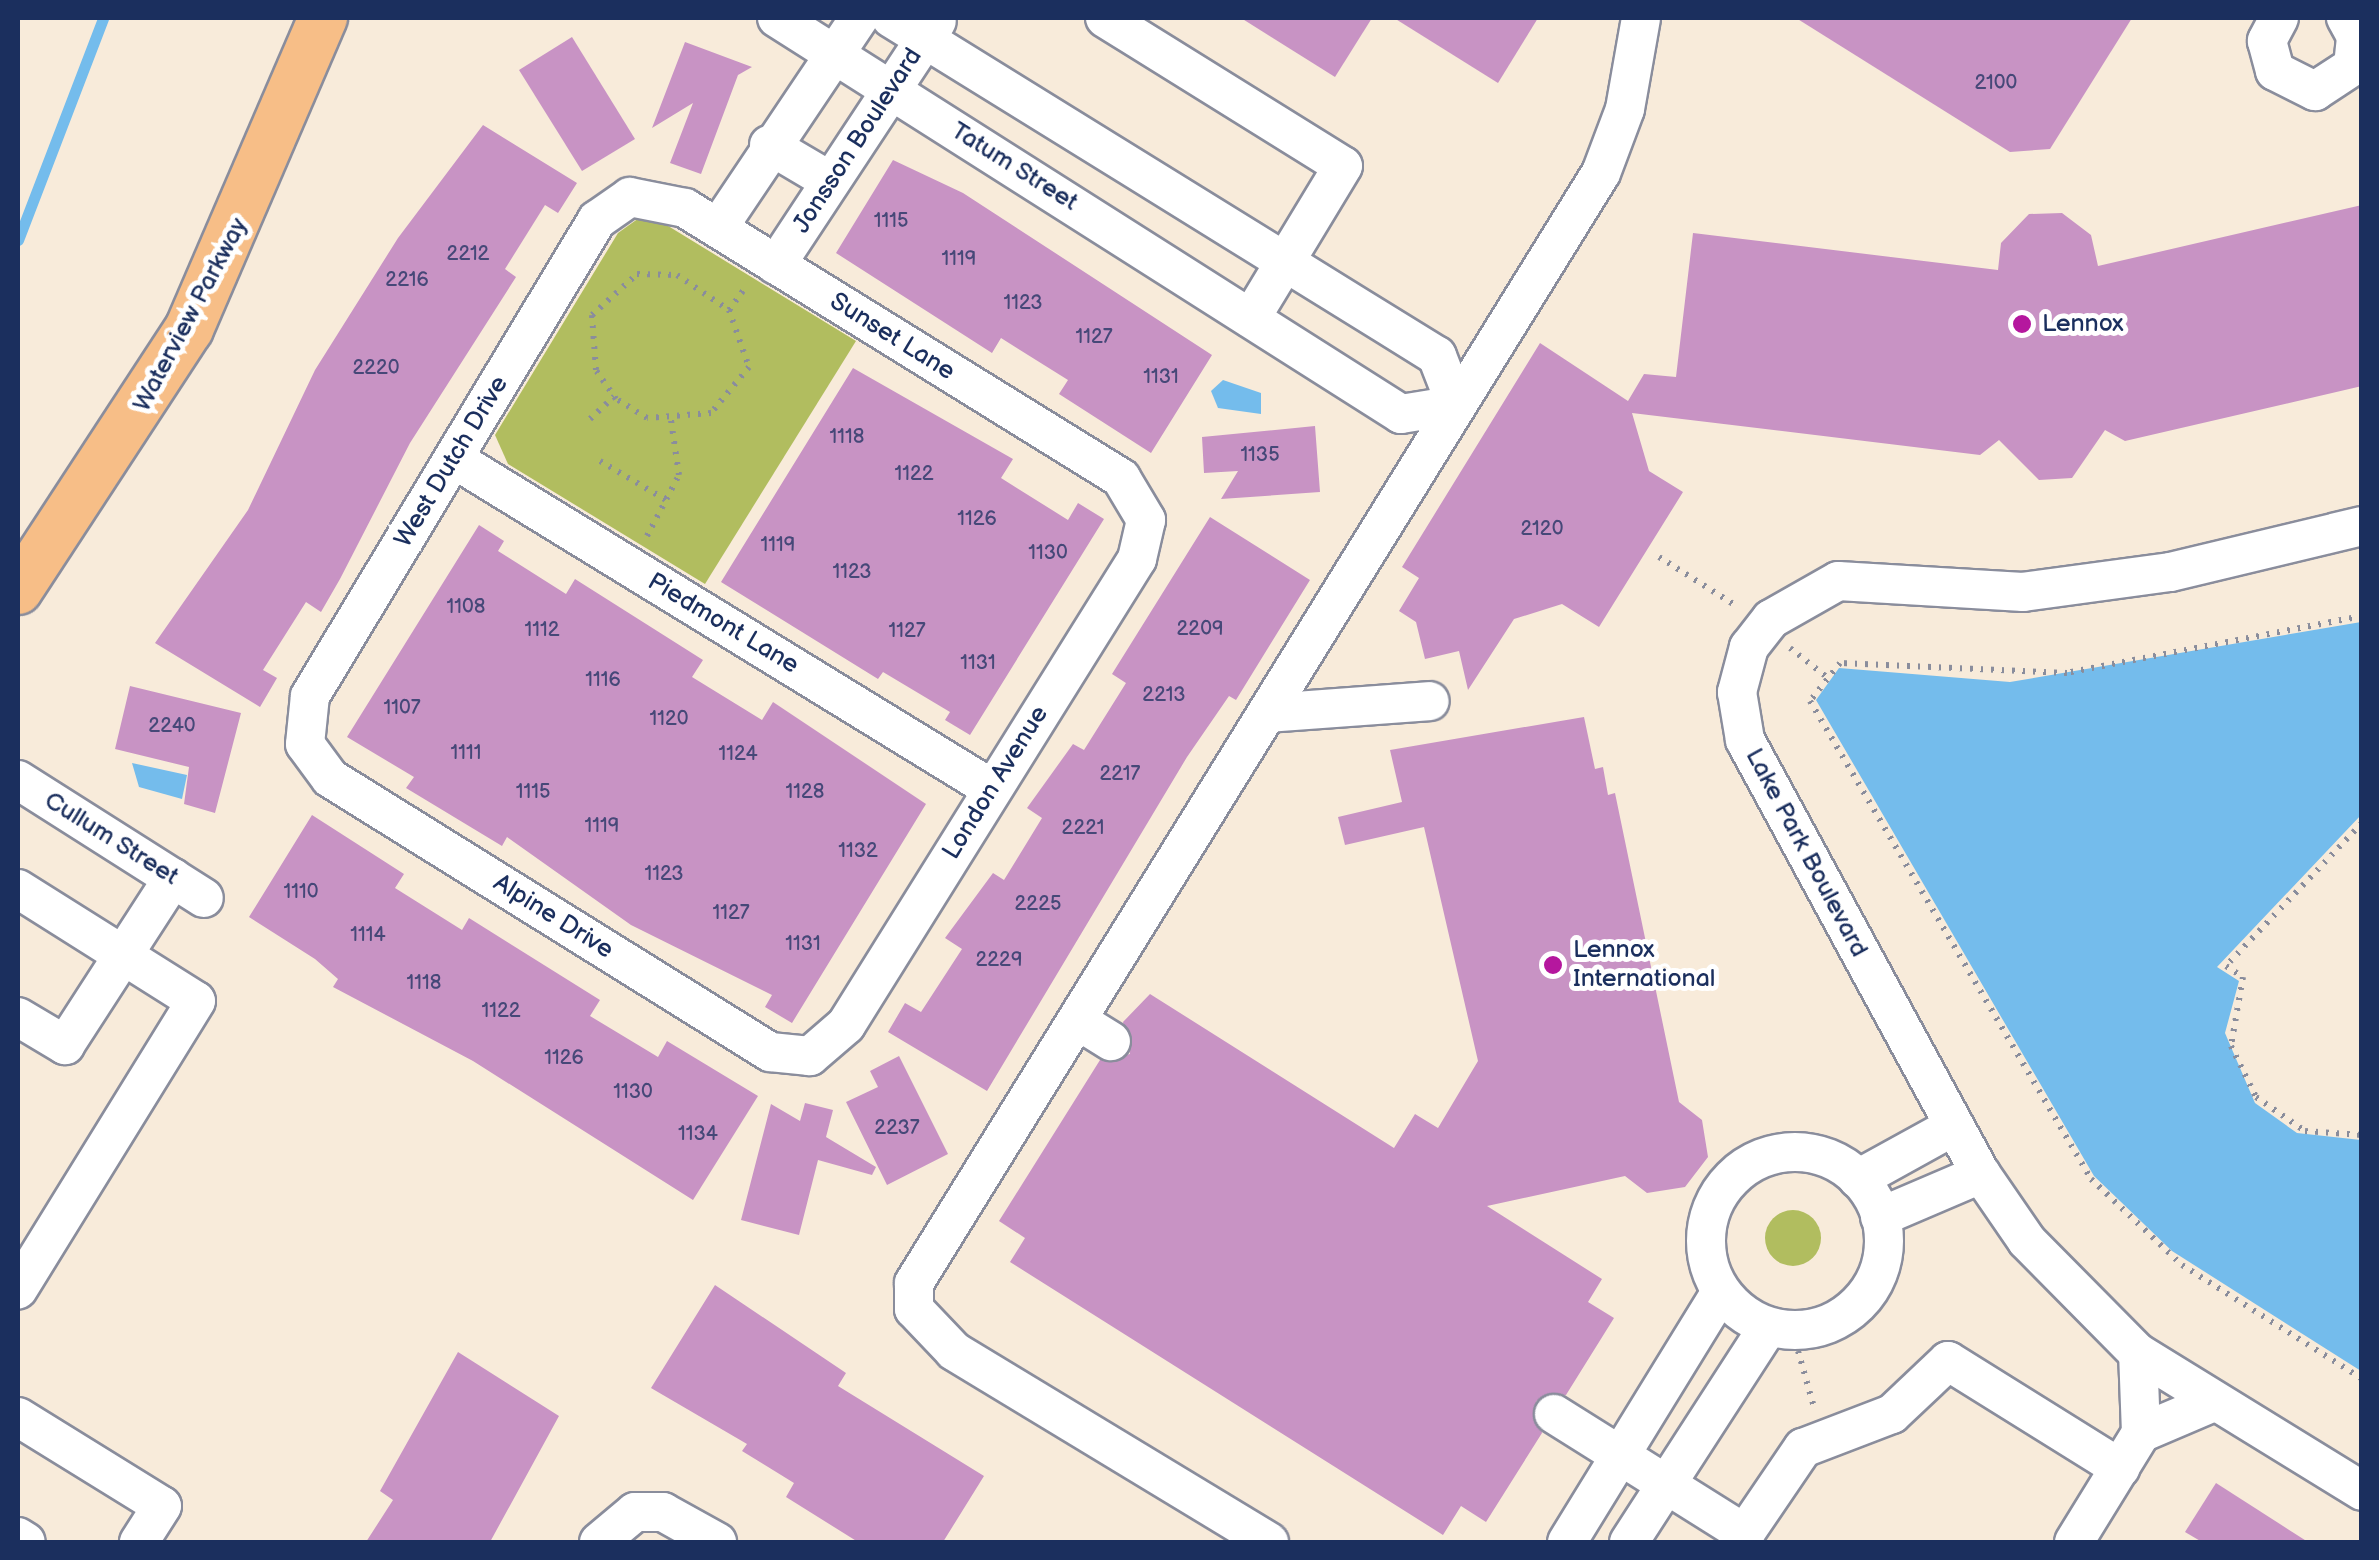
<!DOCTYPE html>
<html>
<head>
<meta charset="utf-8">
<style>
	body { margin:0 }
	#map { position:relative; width:2379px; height:1560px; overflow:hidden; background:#f8ebda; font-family:"Balsamiq Sans",sans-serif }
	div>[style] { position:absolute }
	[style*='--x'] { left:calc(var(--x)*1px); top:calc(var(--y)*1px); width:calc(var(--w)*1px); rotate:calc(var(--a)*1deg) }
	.green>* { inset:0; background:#b1bd5f }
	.round { border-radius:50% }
	.water>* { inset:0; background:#74bcec }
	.stream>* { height:11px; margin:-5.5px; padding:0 5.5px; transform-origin:5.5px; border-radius:5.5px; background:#74bcec }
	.building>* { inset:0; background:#c893c4 }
	.path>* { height:6px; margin-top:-3px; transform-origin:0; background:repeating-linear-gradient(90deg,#8a8d9c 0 2.5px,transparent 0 10.5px) }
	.roads { filter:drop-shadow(2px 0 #8a8d9c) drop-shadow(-2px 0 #8a8d9c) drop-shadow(0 2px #8a8d9c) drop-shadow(0 -2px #8a8d9c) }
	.minor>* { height:38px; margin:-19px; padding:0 19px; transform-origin:19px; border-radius:19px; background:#fff }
	.minor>.ring { margin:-19px; padding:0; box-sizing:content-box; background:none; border:38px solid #fff; border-radius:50% }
	.major>* { height:48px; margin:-24px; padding:0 24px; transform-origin:24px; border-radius:24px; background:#f7be87 }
	.dots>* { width:28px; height:28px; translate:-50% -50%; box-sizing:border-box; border:5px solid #fff; border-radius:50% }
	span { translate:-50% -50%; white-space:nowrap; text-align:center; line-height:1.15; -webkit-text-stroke:10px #fff; paint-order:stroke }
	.number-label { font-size:20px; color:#464878 }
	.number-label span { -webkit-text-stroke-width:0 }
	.street-label { font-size:25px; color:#1b2f5e }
	.poi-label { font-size:25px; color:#1b2f5e }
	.left { translate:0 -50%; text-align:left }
	.frame { position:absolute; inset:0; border:20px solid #1b2f5e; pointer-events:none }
</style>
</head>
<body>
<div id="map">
	<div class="green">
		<i style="clip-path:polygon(639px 218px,660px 221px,856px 341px,705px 584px,508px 464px,495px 435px,618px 233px)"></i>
		<i class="round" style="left:1765px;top:1210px;width:56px;height:56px"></i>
	</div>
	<div class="water">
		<i style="clip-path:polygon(1223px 380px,1261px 393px,1261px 414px,1218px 408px,1211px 391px)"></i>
		<i style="clip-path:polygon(2361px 622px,2361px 815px,2217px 967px,2239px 981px,2225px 1033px,2255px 1103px,2297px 1133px,2361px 1140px,2361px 1371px,2172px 1251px,2094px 1176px,1816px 700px,1839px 668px,2010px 682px)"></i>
		<i style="clip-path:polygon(132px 763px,187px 775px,182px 799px,139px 787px)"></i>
	</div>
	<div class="stream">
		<i style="--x:18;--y:240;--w:238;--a:-69"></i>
	</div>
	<div class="building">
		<i style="clip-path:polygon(1241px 18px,1372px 18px,1335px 77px)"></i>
		<i style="clip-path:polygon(1394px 18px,1538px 18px,1498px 83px)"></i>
		<i style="clip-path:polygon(1796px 18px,2132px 18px,2050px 149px,2010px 152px)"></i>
		<i style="clip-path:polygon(572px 37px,635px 139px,582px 171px,519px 70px)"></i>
		<i style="clip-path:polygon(685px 42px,752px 67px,738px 75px,701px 174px,670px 163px,693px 103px,652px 128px)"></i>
		<i style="clip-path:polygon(483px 125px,577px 183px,558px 213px,545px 205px,505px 269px,516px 277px,410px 443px,340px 579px,321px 612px,306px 602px,263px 670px,277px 678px,260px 707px,155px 643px,248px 510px,315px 370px,398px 238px)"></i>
		<i style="clip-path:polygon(893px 160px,963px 193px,1212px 355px,1151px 453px,1059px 394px,1068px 380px,1001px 338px,992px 353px,836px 253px)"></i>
		<i style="clip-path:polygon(2362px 205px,2362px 386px,2125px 441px,2105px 430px,2072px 478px,2039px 480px,1999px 440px,1980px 455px,1632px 413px,1649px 471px,1683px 492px,1599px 627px,1562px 604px,1514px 619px,1468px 690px,1459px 651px,1425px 659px,1416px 622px,1399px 611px,1419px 578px,1402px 567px,1540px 343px,1628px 401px,1644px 374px,1676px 377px,1693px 233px,1998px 270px,2001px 243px,2029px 214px,2062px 213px,2091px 235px,2098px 266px)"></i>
		<i style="clip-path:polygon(853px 368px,1013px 459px,1001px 478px,1068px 520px,1078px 503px,1104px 519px,970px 735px,945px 720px,950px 712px,883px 672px,878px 679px,721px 582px)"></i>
		<i style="clip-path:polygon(1315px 426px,1320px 492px,1221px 499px,1238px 471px,1204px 473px,1202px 437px)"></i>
		<i style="clip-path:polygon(1210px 517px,1310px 580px,1236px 700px,1229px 696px,1187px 757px,987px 1091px,888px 1032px,905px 1003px,921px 1012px,962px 949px,945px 938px,993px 873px,1004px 880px,1042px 818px,1027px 808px,1073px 744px,1084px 750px,1126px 683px,1112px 674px)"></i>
		<i style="clip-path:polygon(479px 525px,504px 541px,498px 551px,566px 594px,575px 579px,703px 660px,692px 677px,762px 720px,773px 702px,926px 804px,792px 1023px,765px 1007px,772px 995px,631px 925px,507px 837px,502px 846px,406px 788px,414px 777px,347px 737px)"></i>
		<i style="clip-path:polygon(130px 686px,241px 713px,215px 813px,184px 804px,189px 767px,115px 749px)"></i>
		<i style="clip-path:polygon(1584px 717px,1595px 769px,1603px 767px,1608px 795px,1615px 793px,1679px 1102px,1702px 1120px,1708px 1157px,1685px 1187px,1647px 1193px,1625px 1176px,1487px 1206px,1602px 1279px,1588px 1302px,1614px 1318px,1566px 1395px,1536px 1401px,1542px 1433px,1486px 1522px,1461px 1506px,1443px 1535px,1010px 1262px,1025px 1238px,999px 1221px,1100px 1060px,1130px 1054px,1123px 1022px,1150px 994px,1394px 1148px,1415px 1114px,1438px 1128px,1478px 1061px,1424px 827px,1345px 845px,1338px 817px,1402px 802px,1390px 750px)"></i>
		<i style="clip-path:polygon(312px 815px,404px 874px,395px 888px,462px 930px,469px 918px,600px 1000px,590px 1016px,658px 1057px,667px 1041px,758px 1096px,693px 1200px,473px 1061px,333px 987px,338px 979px,315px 959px,249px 917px)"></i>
		<i style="clip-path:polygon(899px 1056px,948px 1154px,887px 1185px,846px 1102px,878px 1087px,870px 1071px)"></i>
		<i style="clip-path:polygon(805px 1103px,833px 1110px,826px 1137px,876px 1167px,872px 1175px,818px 1160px,799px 1235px,741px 1220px,771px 1104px,800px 1121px)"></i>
		<i style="clip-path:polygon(715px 1285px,846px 1373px,838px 1386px,984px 1476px,943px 1542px,858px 1542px,786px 1497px,794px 1483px,742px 1451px,747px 1444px,651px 1388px)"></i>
		<i style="clip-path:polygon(458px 1352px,559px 1416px,490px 1542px,366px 1542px,393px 1500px,380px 1491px)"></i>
		<i style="clip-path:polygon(2216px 1483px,2308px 1542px,2202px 1542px,2185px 1532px)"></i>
	</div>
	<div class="path">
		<i style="--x:729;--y:310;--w:60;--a:70.7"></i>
		<i style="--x:749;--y:367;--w:60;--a:129.6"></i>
		<i style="--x:711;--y:413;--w:64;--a:175.5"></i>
		<i style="--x:647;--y:418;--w:36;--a:-148"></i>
		<i style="--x:616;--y:399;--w:35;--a:-125"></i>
		<i style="--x:596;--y:370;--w:55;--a:-94.2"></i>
		<i style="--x:592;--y:315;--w:61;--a:-42.3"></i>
		<i style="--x:637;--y:274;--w:40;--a:1.4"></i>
		<i style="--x:677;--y:275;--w:63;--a:33.9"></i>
		<i style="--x:729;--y:310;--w:27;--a:-54"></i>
		<i style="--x:590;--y:419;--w:33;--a:-43"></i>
		<i style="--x:600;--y:461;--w:77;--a:30.6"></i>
		<i style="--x:647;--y:536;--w:69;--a:-62.3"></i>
		<i style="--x:679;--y:475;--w:56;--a:-98.3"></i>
		<i style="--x:1659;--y:557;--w:90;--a:32.3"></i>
		<i style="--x:2362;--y:616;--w:300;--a:169.1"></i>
		<i style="--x:2067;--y:673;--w:227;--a:-177.5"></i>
		<i style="--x:1840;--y:663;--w:48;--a:128.3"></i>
		<i style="--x:1810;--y:701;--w:554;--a:59.55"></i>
		<i style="--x:2091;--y:1179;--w:125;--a:43.4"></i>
		<i style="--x:2182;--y:1265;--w:213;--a:32.3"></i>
		<i style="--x:1790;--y:648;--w:48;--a:38.3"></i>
		<i style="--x:2362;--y:823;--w:197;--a:133.6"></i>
		<i style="--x:2226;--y:966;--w:20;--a:33"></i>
		<i style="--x:2243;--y:977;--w:70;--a:99.9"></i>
		<i style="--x:2231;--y:1046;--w:57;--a:63.9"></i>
		<i style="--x:2256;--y:1097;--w:60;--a:34.8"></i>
		<i style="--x:2305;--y:1131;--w:57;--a:4"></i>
		<i style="--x:1798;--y:1351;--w:58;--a:74.1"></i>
	</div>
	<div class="roads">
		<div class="minor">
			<i style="--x:777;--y:18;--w:739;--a:32.4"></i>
			<i style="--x:1401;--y:414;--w:56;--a:-9.3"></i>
			<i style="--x:1456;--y:405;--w:53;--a:-111.2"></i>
			<i style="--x:1437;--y:356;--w:642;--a:-148.24"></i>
			<i style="--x:1105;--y:18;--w:280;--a:31.9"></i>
			<i style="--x:1343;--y:166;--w:178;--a:121.2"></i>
			<i style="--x:2279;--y:18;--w:26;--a:118"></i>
			<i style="--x:2267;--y:41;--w:31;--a:75"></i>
			<i style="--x:2275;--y:71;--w:45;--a:26.6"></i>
			<i style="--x:2315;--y:91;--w:45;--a:-33.3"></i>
			<i style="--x:2353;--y:66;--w:30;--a:-84"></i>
			<i style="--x:2356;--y:36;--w:21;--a:-119"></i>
			<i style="--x:769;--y:145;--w:71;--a:30.5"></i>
			<i style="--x:630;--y:197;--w:56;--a:11.3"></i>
			<i style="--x:685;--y:208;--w:513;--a:31.77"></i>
			<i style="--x:1121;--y:478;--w:49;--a:59.2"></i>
			<i style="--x:1146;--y:520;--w:40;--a:103"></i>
			<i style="--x:1137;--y:559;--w:549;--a:121.98"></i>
			<i style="--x:846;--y:1025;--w:48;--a:139.3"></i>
			<i style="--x:810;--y:1056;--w:40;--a:-174.3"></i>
			<i style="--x:770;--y:1052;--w:518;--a:-148.09"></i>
			<i style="--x:330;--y:778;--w:42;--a:-126.3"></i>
			<i style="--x:305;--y:744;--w:48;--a:-84.1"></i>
			<i style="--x:310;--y:696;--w:556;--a:-58.91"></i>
			<i style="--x:597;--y:220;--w:40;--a:-34.9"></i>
			<i style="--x:718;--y:228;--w:253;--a:-56.1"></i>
			<i style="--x:776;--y:265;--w:292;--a:-56.6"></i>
			<i style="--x:454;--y:459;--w:631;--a:31.52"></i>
			<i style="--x:2362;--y:526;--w:197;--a:166.5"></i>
			<i style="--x:2170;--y:572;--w:148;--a:172.3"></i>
			<i style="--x:2023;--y:592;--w:185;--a:-176.6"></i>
			<i style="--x:1838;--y:581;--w:77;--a:150.4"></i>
			<i style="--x:1771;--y:619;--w:36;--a:128"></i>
			<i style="--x:1749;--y:647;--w:47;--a:104.9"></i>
			<i style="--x:1737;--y:692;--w:49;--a:80.5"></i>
			<i style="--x:1745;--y:740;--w:494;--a:61.5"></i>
			<i style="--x:1981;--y:1174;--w:81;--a:55.5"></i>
			<i style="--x:2027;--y:1241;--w:158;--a:45.3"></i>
			<i style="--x:2138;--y:1353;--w:263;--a:31.6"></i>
			<i style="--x:1268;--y:713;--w:162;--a:-4.2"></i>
			<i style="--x:18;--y:780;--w:220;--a:32.4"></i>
			<i style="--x:18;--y:889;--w:210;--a:32.2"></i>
			<i style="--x:196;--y:1001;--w:339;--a:121.7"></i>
			<i style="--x:18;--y:1017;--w:55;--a:30.8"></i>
			<i style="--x:65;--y:1045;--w:199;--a:-57.1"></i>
			<i style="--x:1077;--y:1020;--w:40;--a:32"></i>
			<i class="ring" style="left:1706px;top:1152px;width:140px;height:140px"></i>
			<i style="--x:1858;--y:1179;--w:110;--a:-28.9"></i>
			<i style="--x:1880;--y:1217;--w:110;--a:-23.1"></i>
			<i style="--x:1554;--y:1414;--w:226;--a:32.1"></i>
			<i style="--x:18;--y:1417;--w:169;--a:31.7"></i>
			<i style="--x:162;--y:1506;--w:43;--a:122.6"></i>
			<i style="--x:2141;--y:1433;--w:79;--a:-23"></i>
			<i style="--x:18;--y:1537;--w:9;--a:32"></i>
			<i style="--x:599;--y:1542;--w:47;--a:-39.8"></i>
			<i style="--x:635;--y:1512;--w:28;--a:0"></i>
			<i style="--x:663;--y:1512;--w:62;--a:29.1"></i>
			<i style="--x:1269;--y:1542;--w:368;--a:-148.8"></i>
			<i style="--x:954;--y:1351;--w:58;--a:-133.6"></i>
			<i style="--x:914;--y:1309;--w:26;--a:-90"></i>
			<i style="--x:914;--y:1283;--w:1305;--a:-58.25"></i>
			<i style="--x:1601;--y:173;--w:68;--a:-69.4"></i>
			<i style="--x:1625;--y:109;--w:92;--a:-80"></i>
			<i style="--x:1567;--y:1542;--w:294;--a:-58.4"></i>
			<i style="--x:1629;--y:1542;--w:256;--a:-57.1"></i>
			<i style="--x:1739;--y:1542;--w:114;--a:-55.8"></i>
			<i style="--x:1803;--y:1448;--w:95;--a:-20.9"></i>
			<i style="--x:1892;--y:1414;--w:77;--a:-43.4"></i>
			<i style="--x:1948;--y:1361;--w:203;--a:31.9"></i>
			<i style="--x:2074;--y:1542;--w:128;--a:-58.4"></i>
			<i style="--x:2141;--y:1433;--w:80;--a:-92.1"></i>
		</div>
		<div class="major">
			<i style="--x:18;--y:590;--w:312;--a:-56.8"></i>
			<i style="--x:189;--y:329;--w:339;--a:-66.7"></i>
		</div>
	</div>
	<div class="dots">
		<i style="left:2022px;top:324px;background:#b5179e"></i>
		<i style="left:1553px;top:965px;background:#b5179e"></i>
	</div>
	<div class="number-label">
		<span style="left:1996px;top:83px">2100</span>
		<span style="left:891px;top:221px">1115</span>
		<span style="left:468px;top:254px">2212</span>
		<span style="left:959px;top:259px">1119</span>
		<span style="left:407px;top:280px">2216</span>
		<span style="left:1023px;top:303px">1123</span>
		<span style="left:1094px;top:337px">1127</span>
		<span style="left:376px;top:368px">2220</span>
		<span style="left:1161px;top:377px">1131</span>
		<span style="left:847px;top:437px">1118</span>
		<span style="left:1260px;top:455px">1135</span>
		<span style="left:914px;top:474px">1122</span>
		<span style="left:977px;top:519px">1126</span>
		<span style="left:1542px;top:529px">2120</span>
		<span style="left:778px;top:545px">1119</span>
		<span style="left:1048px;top:553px">1130</span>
		<span style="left:852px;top:572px">1123</span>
		<span style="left:466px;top:607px">1108</span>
		<span style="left:1200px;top:629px">2209</span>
		<span style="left:542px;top:630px">1112</span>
		<span style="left:907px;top:631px">1127</span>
		<span style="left:978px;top:663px">1131</span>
		<span style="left:603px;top:680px">1116</span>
		<span style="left:1164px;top:695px">2213</span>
		<span style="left:402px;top:708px">1107</span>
		<span style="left:669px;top:719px">1120</span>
		<span style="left:172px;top:726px">2240</span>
		<span style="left:466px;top:753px">1111</span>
		<span style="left:738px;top:754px">1124</span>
		<span style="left:1120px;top:774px">2217</span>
		<span style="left:533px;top:792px">1115</span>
		<span style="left:805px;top:792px">1128</span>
		<span style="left:602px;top:826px">1119</span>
		<span style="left:1083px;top:828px">2221</span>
		<span style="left:858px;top:851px">1132</span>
		<span style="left:664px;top:874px">1123</span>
		<span style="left:301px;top:892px">1110</span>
		<span style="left:1038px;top:904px">2225</span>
		<span style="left:731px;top:913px">1127</span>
		<span style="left:368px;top:935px">1114</span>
		<span style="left:803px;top:944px">1131</span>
		<span style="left:999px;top:960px">2229</span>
		<span style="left:424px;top:983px">1118</span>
		<span style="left:501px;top:1011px">1122</span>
		<span style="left:564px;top:1058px">1126</span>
		<span style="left:633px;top:1092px">1130</span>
		<span style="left:897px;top:1128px">2237</span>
		<span style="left:698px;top:1134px">1134</span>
	</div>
	<div class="street-label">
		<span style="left:858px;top:141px;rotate:-57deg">Jonsson Boulevard</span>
		<span style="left:1014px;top:167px;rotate:32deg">Tatum Street</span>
		<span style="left:191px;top:315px;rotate:-62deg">Waterview Parkway</span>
		<span style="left:892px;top:337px;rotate:32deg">Sunset Lane</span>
		<span style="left:452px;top:462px;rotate:-59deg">West Dutch Drive</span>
		<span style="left:723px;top:624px;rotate:31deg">Piedmont Lane</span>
		<span style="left:996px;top:783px;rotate:-58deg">London Avenue</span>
		<span style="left:111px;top:839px;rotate:32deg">Cullum Street</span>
		<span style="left:1806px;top:853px;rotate:62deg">Lake Park Boulevard</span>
		<span style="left:553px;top:917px;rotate:32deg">Alpine Drive</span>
	</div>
	<div class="poi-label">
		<span class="left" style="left:2042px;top:324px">Lennox</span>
		<span class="left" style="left:1573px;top:965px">Lennox<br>International</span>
	</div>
	<div class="frame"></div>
</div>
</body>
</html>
